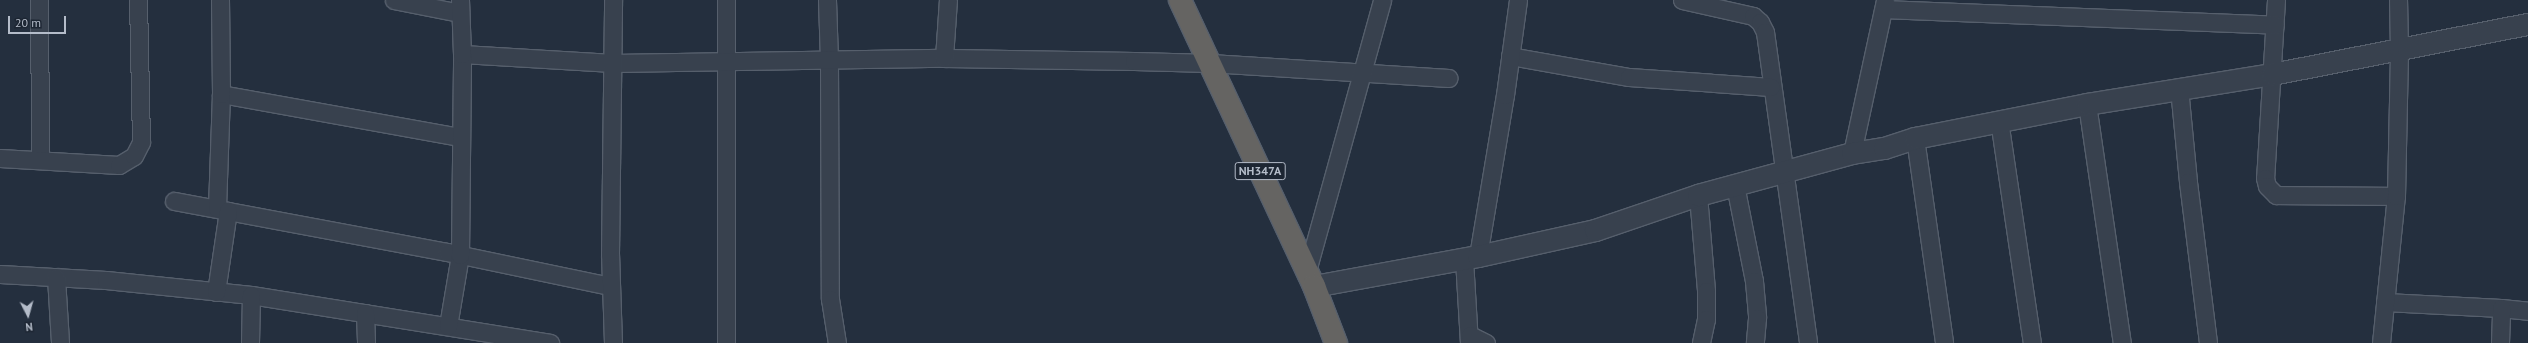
<!DOCTYPE html>
<html>
<head>
<meta charset="utf-8">
<style>
	body { margin:0 }
	#map { position:relative; width:2528px; height:343px; overflow:hidden; background:#242f3e; font-family:"PT Sans",sans-serif }
	div>[style] { position:absolute }
	[style*='--x'] { left:calc(var(--x)*1px); top:calc(var(--y)*1px); width:calc(var(--w)*1px); rotate:calc(var(--a)*1deg) }
	.roads { filter:drop-shadow(1px 0 #565f6c) drop-shadow(-1px 0 #565f6c) drop-shadow(0 1px #565f6c) drop-shadow(0 -1px #565f6c) }
	.minor>* { height:17px; margin:-8.5px; padding:0 8.5px; transform-origin:8.5px; border-radius:8.5px; background:#38414e }
	.tertiary>* { height:21px; margin:-10.5px; padding:0 10.5px; transform-origin:10.5px; border-radius:10.5px; background:#38414e }
	.trunk>* { height:22px; margin:-11px; padding:0 11px; transform-origin:11px; border-radius:11px; background:#656462 }
	span { translate:-50% -50%; white-space:nowrap; text-align:center; line-height:1.15; -webkit-text-stroke:3px #1d2633; paint-order:stroke }
	.shield-label span { padding:1px 3px; background:#1d2633; border:1px solid; border-radius:3px; -webkit-text-stroke-width:0 }
	.shield-label { font-size:12px; color:#b4bcc9; font-weight:700 }
	.north { position:absolute; left:8px; top:295px; width:40px; height:40px; -webkit-text-stroke:3px #1d2633; paint-order:stroke; rotate:174deg; font-size:11px; font-weight:700; line-height:16px; text-align:center; color:#b4bcc9 }
	.north::after { content:''; display:block; margin:auto; width:14px; height:18px; background:#b4bcc9; clip-path:polygon(50% 0,100% 100%,50% 72%,0 100%) }
	.scale { position:absolute; left:8px; top:16px; width:58px; height:18px; box-sizing:border-box; border:2px solid #b4bcc9; border-top:0; padding-left:5px; font-size:12px; line-height:14px; white-space:nowrap; color:#b4bcc9; -webkit-text-stroke:3px #1d2633; paint-order:stroke }
</style>
</head>
<body>
<div id="map">
	<div class="roads">
		<div class="minor">
			<i style="--x:39;--y:0;--w:160;--a:89.6"></i>
			<i style="--x:394;--y:0;--w:67;--a:11.1"></i>
			<i style="--x:726;--y:0;--w:343;--a:90"></i>
			<i style="--x:827;--y:0;--w:59;--a:88.1"></i>
			<i style="--x:829;--y:59;--w:240;--a:89.8"></i>
			<i style="--x:830;--y:299;--w:45;--a:81"></i>
			<i style="--x:1682;--y:0;--w:73;--a:12.7"></i>
			<i style="--x:1753;--y:16;--w:9;--a:41"></i>
			<i style="--x:1760;--y:22;--w:11;--a:63"></i>
			<i style="--x:1765;--y:32;--w:314;--a:82.1"></i>
			<i style="--x:2276;--y:0;--w:178;--a:93.5"></i>
			<i style="--x:2265;--y:178;--w:8;--a:76"></i>
			<i style="--x:2267;--y:186;--w:13;--a:45"></i>
			<i style="--x:2276;--y:195;--w:120;--a:0.5"></i>
			<i style="--x:1885;--y:9;--w:390;--a:2.3"></i>
			<i style="--x:462;--y:54;--w:151;--a:3.4"></i>
			<i style="--x:613;--y:63;--w:331;--a:-0.9"></i>
			<i style="--x:944;--y:58;--w:190;--a:0.9"></i>
			<i style="--x:1134;--y:61;--w:76;--a:1.5"></i>
			<i style="--x:1210;--y:63;--w:239;--a:3.6"></i>
			<i style="--x:1510;--y:56;--w:121;--a:10"></i>
			<i style="--x:1629;--y:77;--w:142;--a:4"></i>
			<i style="--x:944;--y:58;--w:58;--a:-86.1"></i>
			<i style="--x:2179;--y:88;--w:94;--a:84.5"></i>
			<i style="--x:2188;--y:182;--w:162;--a:82.9"></i>
			<i style="--x:221;--y:94;--w:243;--a:10.2"></i>
			<i style="--x:2087;--y:104;--w:242;--a:81.7"></i>
			<i style="--x:1999;--y:120;--w:225;--a:81.6"></i>
			<i style="--x:1915;--y:138;--w:207;--a:81.9"></i>
			<i style="--x:1852;--y:153;--w:157;--a:-77.8"></i>
			<i style="--x:0;--y:158;--w:119;--a:3.4"></i>
			<i style="--x:119;--y:165;--w:17;--a:-31"></i>
			<i style="--x:134;--y:156;--w:16;--a:-63"></i>
			<i style="--x:141;--y:142;--w:142;--a:-91.2"></i>
			<i style="--x:1735;--y:185;--w:98;--a:78.8"></i>
			<i style="--x:1754;--y:281;--w:37;--a:85"></i>
			<i style="--x:1757;--y:318;--w:25;--a:95"></i>
			<i style="--x:1698;--y:195;--w:96;--a:85.2"></i>
			<i style="--x:1706;--y:291;--w:28;--a:90"></i>
			<i style="--x:1706;--y:319;--w:25;--a:102"></i>
			<i style="--x:174;--y:201;--w:278;--a:10.6"></i>
			<i style="--x:447;--y:252;--w:167;--a:11.8"></i>
			<i style="--x:217;--y:208;--w:114;--a:-88"></i>
			<i style="--x:221;--y:94;--w:94;--a:-90.6"></i>
			<i style="--x:1478;--y:256;--w:163;--a:-80.5"></i>
			<i style="--x:1505;--y:95;--w:96;--a:-82.2"></i>
			<i style="--x:1464;--y:259;--w:84;--a:86.6"></i>
			<i style="--x:1307;--y:271;--w:281;--a:-74.5"></i>
			<i style="--x:0;--y:274;--w:106;--a:3.2"></i>
			<i style="--x:106;--y:280;--w:146;--a:5.9"></i>
			<i style="--x:251;--y:295;--w:303;--a:9.1"></i>
			<i style="--x:56;--y:277;--w:66;--a:86.5"></i>
			<i style="--x:216;--y:292;--w:82;--a:-81.6"></i>
			<i style="--x:2385;--y:302;--w:116;--a:3"></i>
			<i style="--x:2501;--y:308;--w:27;--a:6"></i>
			<i style="--x:365;--y:313;--w:30;--a:88"></i>
			<i style="--x:448;--y:326;--w:72;--a:-80.4"></i>
			<i style="--x:460;--y:255;--w:201;--a:-89.4"></i>
			<i style="--x:462;--y:54;--w:54;--a:-92.1"></i>
			<i style="--x:1470;--y:335;--w:18;--a:27"></i>
			<i style="--x:250;--y:343;--w:48;--a:-88.8"></i>
			<i style="--x:613;--y:343;--w:89;--a:-91.9"></i>
			<i style="--x:610;--y:254;--w:254;--a:-89.3"></i>
			<i style="--x:2381;--y:343;--w:148;--a:-84.2"></i>
			<i style="--x:2396;--y:196;--w:146;--a:-88.8"></i>
			<i style="--x:2399;--y:50;--w:50;--a:-91.1"></i>
			<i style="--x:2500;--y:343;--w:35;--a:-88"></i>
		</div>
		<div class="tertiary">
			<i style="--x:1314;--y:286;--w:167;--a:-10.4"></i>
			<i style="--x:1478;--y:256;--w:120;--a:-12.5"></i>
			<i style="--x:1595;--y:230;--w:109;--a:-18.8"></i>
			<i style="--x:1698;--y:195;--w:160;--a:-15.3"></i>
			<i style="--x:1852;--y:153;--w:32;--a:-9"></i>
			<i style="--x:1884;--y:148;--w:33;--a:-18"></i>
			<i style="--x:1915;--y:138;--w:175;--a:-11.2"></i>
			<i style="--x:2087;--y:104;--w:187;--a:-9.2"></i>
			<i style="--x:2272;--y:74;--w:261;--a:-11.1"></i>
		</div>
		<div class="trunk">
			<i style="--x:1180;--y:0;--w:316;--a:64.9"></i>
			<i style="--x:1314;--y:286;--w:61;--a:68.9"></i>
		</div>
	</div>
	<div class="shield-label">
		<span style="left:1260px;top:171px">NH347A</span>
	</div>
	<div class="north">N</div>
	<div class="scale">20 m</div>
</div>
</body>
</html>
